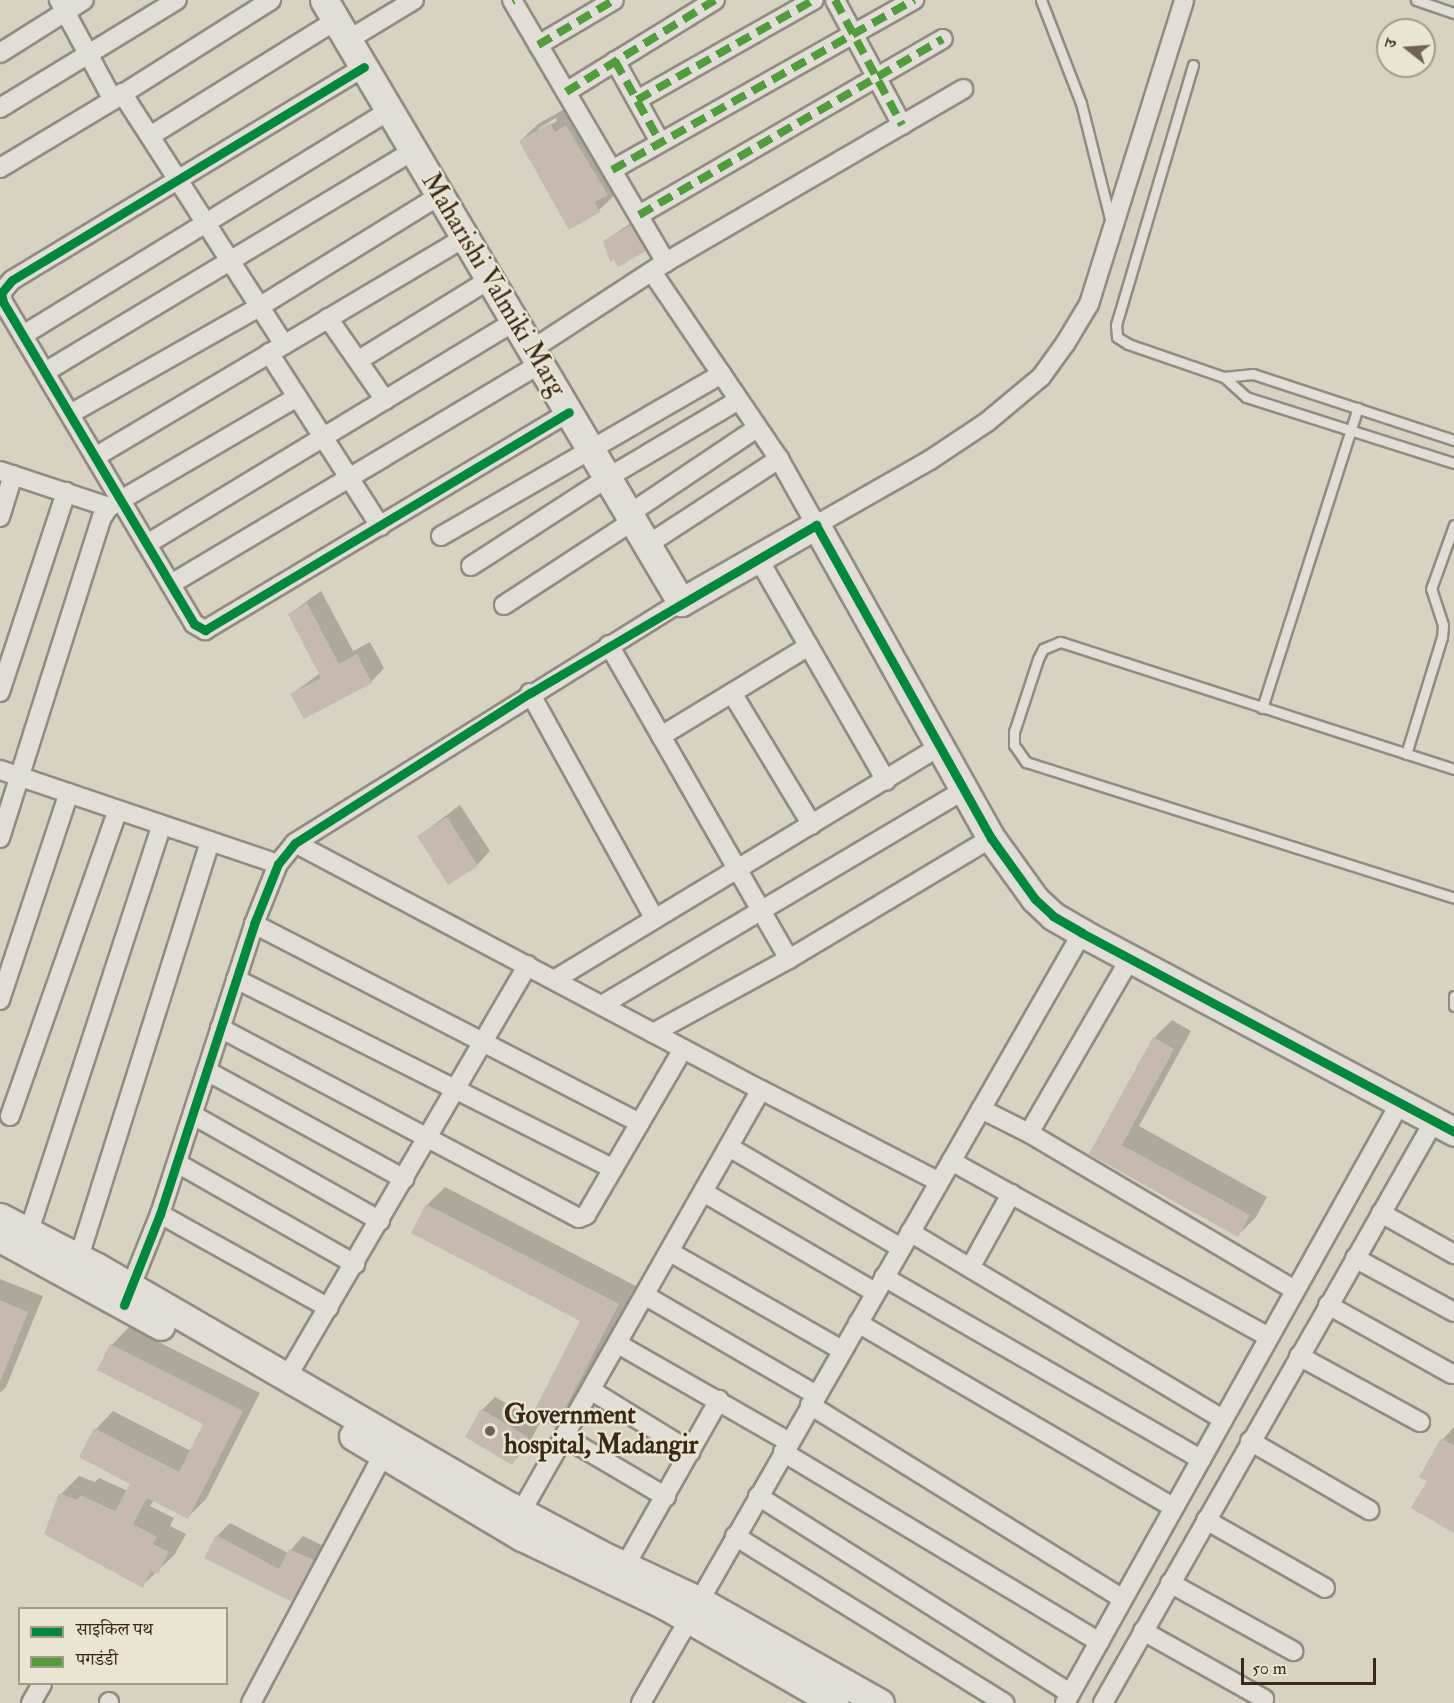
<!DOCTYPE html>
<html>
<head>
<meta charset="utf-8">
<style>
	body { margin:0 }
	#map { position:relative; width:1454px; height:1703px; overflow:hidden; background:#d7d2c2; font-family:"IM FELL Double Pica","Noto Serif Devanagari",serif }
	div>[style] { position:absolute }
	[style*='--x'] { left:calc(var(--x)*1px); top:calc(var(--y)*1px); width:calc(var(--w)*1px); rotate:calc(var(--a)*1deg) }
	.shadow>* { inset:0; background:#0003 }
	.building>* { inset:0; background:#c5baad }
	.roads { filter:drop-shadow(2px 0 #918c81) drop-shadow(-2px 0 #918c81) drop-shadow(0 2px #918c81) drop-shadow(0 -2px #918c81) }
	.lane>* { height:9px; margin:-4.5px; padding:0 4.5px; transform-origin:4.5px; border-radius:4.5px; background:#e0ded6 }
	.street>* { height:18px; margin:-9px; padding:0 9px; transform-origin:9px; border-radius:9px; background:#e0ded6 }
	.secondary>* { height:27px; margin:-13.5px; padding:0 13.5px; transform-origin:13.5px; border-radius:13.5px; background:#e0ded6 }
	.quiet>* { height:8px; margin-top:-4px; transform-origin:0; background:repeating-linear-gradient(90deg,#529c3d 0 15px,transparent 0 23px) }
	.cycleway>* { height:9px; margin:-4.5px; padding:0 4.5px; transform-origin:4.5px; border-radius:4.5px; background:#00873e }
	.dots>* { width:16px; height:16px; translate:-50% -50%; box-sizing:border-box; border:3px solid #eae5d2; border-radius:50% }
	span { translate:-50% -50%; white-space:nowrap; text-align:center; line-height:1.15; -webkit-text-stroke:5px #eae5d2; paint-order:stroke }
	.street-label { font-size:26px; color:#3b2917 }
	.poi-label { font-size:26px; color:#3b2917; font-weight:700 }
	.left { translate:0 -50%; text-align:left }
	.legend { position:absolute; left:18px; top:1607px; width:210px; height:78px; box-sizing:border-box; background:#eae5d2; border:2px solid #a49a87; margin:0; padding:8px 10px; list-style:none; font-size:18px; color:#3b2917 }
	.legend li { display:flex; align-items:center; gap:12px; height:30px }
	.legend b { width:30px; border:2px solid #a49a87 }
	.north { position:absolute; left:1376px; top:18px; width:60px; height:60px; box-sizing:border-box; background:#eae5d2; border:2px solid #a49a87; border-radius:50%; rotate:287deg; font-size:16px; font-weight:700; line-height:24px; text-align:center; color:#3b2917 }
	.north::after { content:''; display:block; margin:auto; width:21px; height:27px; background:#726453; clip-path:polygon(50% 0,100% 100%,50% 72%,0 100%) }
	.scale { position:absolute; left:1241px; top:1658px; width:135px; height:27px; box-sizing:border-box; border:3px solid #3b2917; border-top:0; padding-left:8px; font-size:18px; line-height:21px; white-space:nowrap; color:#3b2917; -webkit-text-stroke:4px #eae5d2; paint-order:stroke }
</style>
</head>
<body>
<div id="map">
	<div class="shadow">
		<i style="clip-path:polygon(evenodd,568px 107px,617px 193px,599px 210px,569px 228px,520px 141px,538px 124px,568px 107px,556px 118px,557px 121px,539px 131px,539px 128px,556px 118px)"></i>
		<i style="clip-path:polygon(640px 217px,654px 242px,645px 250px,604px 241px)"></i>
		<i style="clip-path:polygon(321px 591px,353px 651px,370px 642px,384px 668px,371px 682px,292px 694px,320px 673px,289px 614px)"></i>
		<i style="clip-path:polygon(460px 805px,490px 851px,477px 865px,419px 836px)"></i>
		<i style="clip-path:polygon(1172px 1020px,1191px 1031px,1139px 1126px,1267px 1197px,1256px 1217px,1238px 1235px,1091px 1154px,1154px 1038px)"></i>
		<i style="clip-path:polygon(445px 1187px,636px 1286px,573px 1408px,555px 1426px,582px 1320px,427px 1205px)"></i>
		<i style="clip-path:polygon(0 1279px,43px 1296px,6px 1387px,0 1393px)"></i>
		<i style="clip-path:polygon(129px 1327px,260px 1393px,206px 1499px,188px 1517px,154px 1500px,150px 1506px,174px 1518px,170px 1526px,186px 1534px,175px 1554px,142px 1586px,61px 1494px,79px 1476px,95px 1482px,99px 1478px,128px 1491px,132px 1483px,81px 1457px,96px 1429px,113px 1411px,191px 1451px,205px 1423px,99px 1369px,112px 1345px)"></i>
		<i style="clip-path:polygon(495px 1397px,540px 1423px,525px 1450px,512px 1463px,482px 1410px)"></i>
		<i style="clip-path:polygon(1454px 1427px,1454px 1532px,1443px 1439px)"></i>
		<i style="clip-path:polygon(230px 1523px,288px 1553px,303px 1536px,326px 1547px,305px 1587px,291px 1600px,217px 1536px)"></i>
	</div>
	<div class="building">
		<i style="clip-path:polygon(550px 123px,555px 132px,566px 125px,608px 195px,595px 202px,600px 212px,569px 230px,519px 141px)"></i>
		<i style="clip-path:polygon(631px 225px,646px 251px,618px 267px,614px 260px,610px 262px,603px 241px)"></i>
		<i style="clip-path:polygon(307px 603px,339px 664px,357px 654px,372px 683px,304px 719px,290px 694px,321px 678px,288px 614px)"></i>
		<i style="clip-path:polygon(447px 817px,478px 866px,448px 885px,417px 836px)"></i>
		<i style="clip-path:polygon(1153px 1037px,1174px 1049px,1122px 1145px,1250px 1215px,1238px 1237px,1089px 1154px)"></i>
		<i style="clip-path:polygon(426px 1204px,619px 1304px,555px 1428px,532px 1415px,580px 1321px,411px 1233px)"></i>
		<i style="clip-path:polygon(0 1300px,28px 1312px,1px 1380px,0 1380px)"></i>
		<i style="clip-path:polygon(110px 1344px,243px 1411px,188px 1519px,147px 1498px,133px 1524px,157px 1537px,153px 1544px,169px 1552px,158px 1574px,151px 1571px,143px 1588px,44px 1534px,59px 1493px,77px 1500px,80px 1495px,115px 1511px,130px 1484px,79px 1457px,94px 1428px,179px 1472px,203px 1424px,97px 1370px)"></i>
		<i style="clip-path:polygon(481px 1409px,528px 1437px,512px 1465px,465px 1437px)"></i>
		<i style="clip-path:polygon(1441px 1438px,1454px 1445px,1454px 1533px,1411px 1508px,1427px 1481px,1419px 1477px)"></i>
		<i style="clip-path:polygon(216px 1535px,279px 1569px,289px 1549px,314px 1560px,292px 1602px,204px 1558px)"></i>
	</div>
	<div class="roads">
		<div class="lane">
			<i style="--x:1041;--y:0;--w:110;--a:68.8"></i>
			<i style="--x:1081;--y:103;--w:123;--a:75.9"></i>
			<i style="--x:1416;--y:0;--w:40;--a:18.9"></i>
			<i style="--x:1193;--y:65;--w:271;--a:106.5"></i>
			<i style="--x:1116;--y:325;--w:12;--a:85"></i>
			<i style="--x:1117;--y:337;--w:13;--a:32"></i>
			<i style="--x:1128;--y:344;--w:102;--a:19"></i>
			<i style="--x:1224;--y:377;--w:30;--a:42"></i>
			<i style="--x:1246;--y:397;--w:218;--a:17.6"></i>
			<i style="--x:1224;--y:377;--w:29;--a:-6"></i>
			<i style="--x:1253;--y:374;--w:212;--a:18.2"></i>
			<i style="--x:1262;--y:708;--w:315;--a:-72.3"></i>
			<i style="--x:1406;--y:754;--w:122;--a:-72.9"></i>
			<i style="--x:1442;--y:637;--w:12;--a:-85"></i>
			<i style="--x:1443;--y:625;--w:38;--a:-108"></i>
			<i style="--x:1431;--y:589;--w:68;--a:-70.2"></i>
			<i style="--x:1454;--y:769;--w:414;--a:-162.1"></i>
			<i style="--x:1060;--y:642;--w:18;--a:158"></i>
			<i style="--x:1043;--y:649;--w:11;--a:117"></i>
			<i style="--x:1038;--y:659;--w:77;--a:108.2"></i>
			<i style="--x:1014;--y:732;--w:13;--a:90"></i>
			<i style="--x:1014;--y:745;--w:21;--a:55"></i>
			<i style="--x:1026;--y:762;--w:449;--a:17.6"></i>
			<i style="--x:1454;--y:996;--w:10;--a:90"></i>
		</div>
		<div class="street">
			<i style="--x:512;--y:0;--w:304;--a:59.6"></i>
			<i style="--x:835;--y:0;--w:142;--a:61.8"></i>
			<i style="--x:348;--y:40;--w:77;--a:-31.2"></i>
			<i style="--x:538;--y:45;--w:88;--a:-30.6"></i>
			<i style="--x:0;--y:53;--w:99;--a:-32.2"></i>
			<i style="--x:615;--y:61;--w:93;--a:60.9"></i>
			<i style="--x:364;--y:67;--w:411;--a:148.8"></i>
			<i style="--x:12;--y:280;--w:17;--a:130"></i>
			<i style="--x:1;--y:293;--w:9;--a:77"></i>
			<i style="--x:3;--y:302;--w:374;--a:59.3"></i>
			<i style="--x:194;--y:624;--w:13;--a:29"></i>
			<i style="--x:205;--y:630;--w:424;--a:-30.9"></i>
			<i style="--x:566;--y:92;--w:175;--a:-31.7"></i>
			<i style="--x:122;--y:93;--w:299;--a:57.2"></i>
			<i style="--x:113;--y:100;--w:187;--a:-32.3"></i>
			<i style="--x:637;--y:100;--w:203;--a:-29.5"></i>
			<i style="--x:0;--y:108;--w:207;--a:-31.4"></i>
			<i style="--x:150;--y:136;--w:219;--a:-31.9"></i>
			<i style="--x:0;--y:168;--w:132;--a:-31"></i>
			<i style="--x:113;--y:100;--w:114;--a:-118.4"></i>
			<i style="--x:612;--y:170;--w:347;--a:-29.4"></i>
			<i style="--x:639;--y:215;--w:351;--a:-30.1"></i>
			<i style="--x:652;--y:272;--w:226;--a:55.8"></i>
			<i style="--x:779;--y:459;--w:76;--a:60.7"></i>
			<i style="--x:816;--y:525;--w:131;--a:-29.7"></i>
			<i style="--x:930;--y:460;--w:69;--a:-33.7"></i>
			<i style="--x:987;--y:422;--w:70;--a:-39.8"></i>
			<i style="--x:1041;--y:377;--w:41;--a:-54"></i>
			<i style="--x:1065;--y:344;--w:47;--a:-59"></i>
			<i style="--x:1089;--y:304;--w:318;--a:-72.6"></i>
			<i style="--x:328;--y:318;--w:100;--a:55.2"></i>
			<i style="--x:23;--y:335;--w:430;--a:-31.5"></i>
			<i style="--x:531;--y:350;--w:161;--a:-33.1"></i>
			<i style="--x:666;--y:262;--w:344;--a:-30.2"></i>
			<i style="--x:269;--y:353;--w:206;--a:57.3"></i>
			<i style="--x:359;--y:360;--w:154;--a:-31.7"></i>
			<i style="--x:45;--y:372;--w:431;--a:-31"></i>
			<i style="--x:70;--y:414;--w:217;--a:-29.5"></i>
			<i style="--x:259;--y:307;--w:213;--a:-31.7"></i>
			<i style="--x:95;--y:457;--w:430;--a:-30.7"></i>
			<i style="--x:0;--y:471;--w:115;--a:18.3"></i>
			<i style="--x:629;--y:514;--w:154;--a:-33.9"></i>
			<i style="--x:0;--y:517;--w:44;--a:-72.8"></i>
			<i style="--x:441;--y:536;--w:324;--a:-30"></i>
			<i style="--x:147;--y:544;--w:430;--a:-31.2"></i>
			<i style="--x:647;--y:545;--w:158;--a:-33.1"></i>
			<i style="--x:758;--y:558;--w:257;--a:60.1"></i>
			<i style="--x:471;--y:566;--w:162;--a:-32.9"></i>
			<i style="--x:607;--y:478;--w:153;--a:-30.6"></i>
			<i style="--x:171;--y:584;--w:430;--a:-30.8"></i>
			<i style="--x:504;--y:605;--w:154;--a:-33.1"></i>
			<i style="--x:609;--y:645;--w:362;--a:60.2"></i>
			<i style="--x:0;--y:692;--w:211;--a:-71.7"></i>
			<i style="--x:530;--y:693;--w:258;--a:61.1"></i>
			<i style="--x:732;--y:693;--w:154;--a:58.8"></i>
			<i style="--x:661;--y:736;--w:173;--a:-31.3"></i>
			<i style="--x:0;--y:770;--w:293;--a:18.7"></i>
			<i style="--x:0;--y:838;--w:337;--a:-72.4"></i>
			<i style="--x:102;--y:517;--w:12;--a:-55"></i>
			<i style="--x:109;--y:507;--w:218;--a:-30.3"></i>
			<i style="--x:295;--y:843;--w:527;--a:27.93"></i>
			<i style="--x:254;--y:924;--w:434;--a:27.3"></i>
			<i style="--x:236;--y:979;--w:422;--a:26.7"></i>
			<i style="--x:554;--y:980;--w:451;--a:-31.2"></i>
			<i style="--x:0;--y:1000;--w:218;--a:-71.6"></i>
			<i style="--x:602;--y:1005;--w:421;--a:-30.7"></i>
			<i style="--x:220;--y:1028;--w:406;--a:27.9"></i>
			<i style="--x:579;--y:1218;--w:8;--a:-23"></i>
			<i style="--x:586;--y:1215;--w:192;--a:-59.7"></i>
			<i style="--x:653;--y:1033;--w:155;--a:-28.6"></i>
			<i style="--x:789;--y:959;--w:235;--a:-30.9"></i>
			<i style="--x:207;--y:1071;--w:225;--a:28.7"></i>
			<i style="--x:981;--y:1109;--w:54;--a:26.6"></i>
			<i style="--x:1029;--y:1133;--w:309;--a:30.6"></i>
			<i style="--x:193;--y:1115;--w:215;--a:29.5"></i>
			<i style="--x:10;--y:1116;--w:324;--a:-70.6"></i>
			<i style="--x:1029;--y:1133;--w:201;--a:-59.9"></i>
			<i style="--x:729;--y:1147;--w:199;--a:30.4"></i>
			<i style="--x:951;--y:1161;--w:363;--a:29"></i>
			<i style="--x:177;--y:1163;--w:205;--a:29.6"></i>
			<i style="--x:703;--y:1192;--w:199;--a:30.2"></i>
			<i style="--x:1381;--y:1213;--w:84;--a:29.3"></i>
			<i style="--x:160;--y:1214;--w:193;--a:29.1"></i>
			<i style="--x:29;--y:1231;--w:427;--a:-71.9"></i>
			<i style="--x:910;--y:1232;--w:365;--a:30.9"></i>
			<i style="--x:670;--y:1252;--w:198;--a:29.7"></i>
			<i style="--x:79;--y:1257;--w:436;--a:-72.5"></i>
			<i style="--x:1355;--y:1258;--w:113;--a:28.6"></i>
			<i style="--x:970;--y:1268;--w:85;--a:-61"></i>
			<i style="--x:884;--y:1277;--w:366;--a:29.9"></i>
			<i style="--x:127;--y:1296;--w:88;--a:-68.1"></i>
			<i style="--x:160;--y:1214;--w:305;--a:-72"></i>
			<i style="--x:254;--y:924;--w:65;--a:-68.2"></i>
			<i style="--x:278;--y:864;--w:27;--a:-51"></i>
			<i style="--x:295;--y:843;--w:455;--a:-32"></i>
			<i style="--x:646;--y:1296;--w:197;--a:30.2"></i>
			<i style="--x:1328;--y:1305;--w:142;--a:29.1"></i>
			<i style="--x:858;--y:1323;--w:366;--a:30.3"></i>
			<i style="--x:618;--y:1344;--w:197;--a:29.8"></i>
			<i style="--x:1299;--y:1356;--w:138;--a:28.6"></i>
			<i style="--x:287;--y:1377;--w:477;--a:-59.7"></i>
			<i style="--x:592;--y:1391;--w:116;--a:31.6"></i>
			<i style="--x:810;--y:1405;--w:368;--a:31.8"></i>
			<i style="--x:566;--y:1438;--w:116;--a:30.5"></i>
			<i style="--x:1250;--y:1441;--w:138;--a:30.1"></i>
			<i style="--x:783;--y:1452;--w:369;--a:31"></i>
			<i style="--x:758;--y:1496;--w:369;--a:32.3"></i>
			<i style="--x:521;--y:1512;--w:485;--a:-60.4"></i>
			<i style="--x:761;--y:1090;--w:200;--a:27.3"></i>
			<i style="--x:1206;--y:1520;--w:137;--a:29.7"></i>
			<i style="--x:735;--y:1536;--w:317;--a:31.8"></i>
			<i style="--x:625;--y:1566;--w:191;--a:-60.5"></i>
			<i style="--x:1170;--y:1583;--w:141;--a:28.9"></i>
			<i style="--x:1143;--y:1631;--w:139;--a:29.3"></i>
			<i style="--x:31;--y:1703;--w:22;--a:-60"></i>
			<i style="--x:109;--y:1703;--w:1;--a:-90"></i>
			<i style="--x:251;--y:1703;--w:292;--a:-62"></i>
			<i style="--x:641;--y:1703;--w:887;--a:-60.2"></i>
			<i style="--x:1065;--y:1703;--w:687;--a:-60.82"></i>
			<i style="--x:1103;--y:1703;--w:670;--a:-60.37"></i>
		</div>
		<div class="secondary">
			<i style="--x:324;--y:0;--w:700;--a:59.33"></i>
			<i style="--x:681;--y:602;--w:155;--a:-29.7"></i>
			<i style="--x:816;--y:525;--w:359;--a:60.8"></i>
			<i style="--x:991;--y:838;--w:75;--a:54.2"></i>
			<i style="--x:1035;--y:899;--w:25;--a:43"></i>
			<i style="--x:1053;--y:916;--w:34;--a:30"></i>
			<i style="--x:1082;--y:933;--w:422;--a:28.1"></i>
			<i style="--x:0;--y:1217;--w:109;--a:27.3"></i>
			<i style="--x:97;--y:1267;--w:477;--a:30.1"></i>
			<i style="--x:510;--y:1506;--w:109;--a:28"></i>
			<i style="--x:606;--y:1557;--w:102;--a:25.1"></i>
			<i style="--x:698;--y:1600;--w:209;--a:29.5"></i>
			<i style="--x:0;--y:1238;--w:183;--a:28.7"></i>
			<i style="--x:353;--y:1436;--w:197;--a:30.9"></i>
			<i style="--x:522;--y:1537;--w:157;--a:25.6"></i>
			<i style="--x:664;--y:1605;--w:197;--a:29.8"></i>
		</div>
	</div>
	<div class="quiet">
		<i style="--x:835;--y:0;--w:142;--a:61.8"></i>
		<i style="--x:512;--y:1;--w:2;--a:-27"></i>
		<i style="--x:538;--y:45;--w:88;--a:-30.6"></i>
		<i style="--x:615;--y:61;--w:93;--a:60.9"></i>
		<i style="--x:566;--y:92;--w:175;--a:-31.7"></i>
		<i style="--x:637;--y:100;--w:203;--a:-29.5"></i>
		<i style="--x:612;--y:170;--w:347;--a:-29.4"></i>
		<i style="--x:639;--y:215;--w:351;--a:-30.1"></i>
	</div>
	<div class="cycleway">
		<i style="--x:364;--y:67;--w:411;--a:148.8"></i>
		<i style="--x:12;--y:280;--w:17;--a:130"></i>
		<i style="--x:1;--y:293;--w:9;--a:77"></i>
		<i style="--x:3;--y:302;--w:374;--a:59.3"></i>
		<i style="--x:194;--y:624;--w:13;--a:29"></i>
		<i style="--x:205;--y:630;--w:424;--a:-30.9"></i>
		<i style="--x:124;--y:1305;--w:98;--a:-68.4"></i>
		<i style="--x:160;--y:1214;--w:305;--a:-72"></i>
		<i style="--x:254;--y:924;--w:65;--a:-68.2"></i>
		<i style="--x:278;--y:864;--w:27;--a:-51"></i>
		<i style="--x:295;--y:843;--w:279;--a:-32.6"></i>
		<i style="--x:530;--y:693;--w:332;--a:-30.4"></i>
		<i style="--x:816;--y:525;--w:359;--a:60.8"></i>
		<i style="--x:991;--y:838;--w:75;--a:54.2"></i>
		<i style="--x:1035;--y:899;--w:25;--a:43"></i>
		<i style="--x:1053;--y:916;--w:34;--a:30"></i>
		<i style="--x:1082;--y:933;--w:422;--a:28.1"></i>
	</div>
	<div class="dots">
		<i style="left:490px;top:1431px;background:#726453"></i>
	</div>
	<div class="street-label">
		<span style="left:493px;top:285px;rotate:59deg">Maharishi Valmiki Marg</span>
	</div>
	<div class="poi-label">
		<span class="left" style="left:504px;top:1431px">Government<br>hospital, Madangir</span>
	</div>
	<ul class="legend">
	<li><b style="height:8px;background:#00873e"></b>साइकिल पथ</li>
	<li><b style="height:8px;background:#529c3d"></b>पगडंडी</li>
	</ul>
	<div class="north">उ</div>
	<div class="scale">50 m</div>
</div>
</body>
</html>
